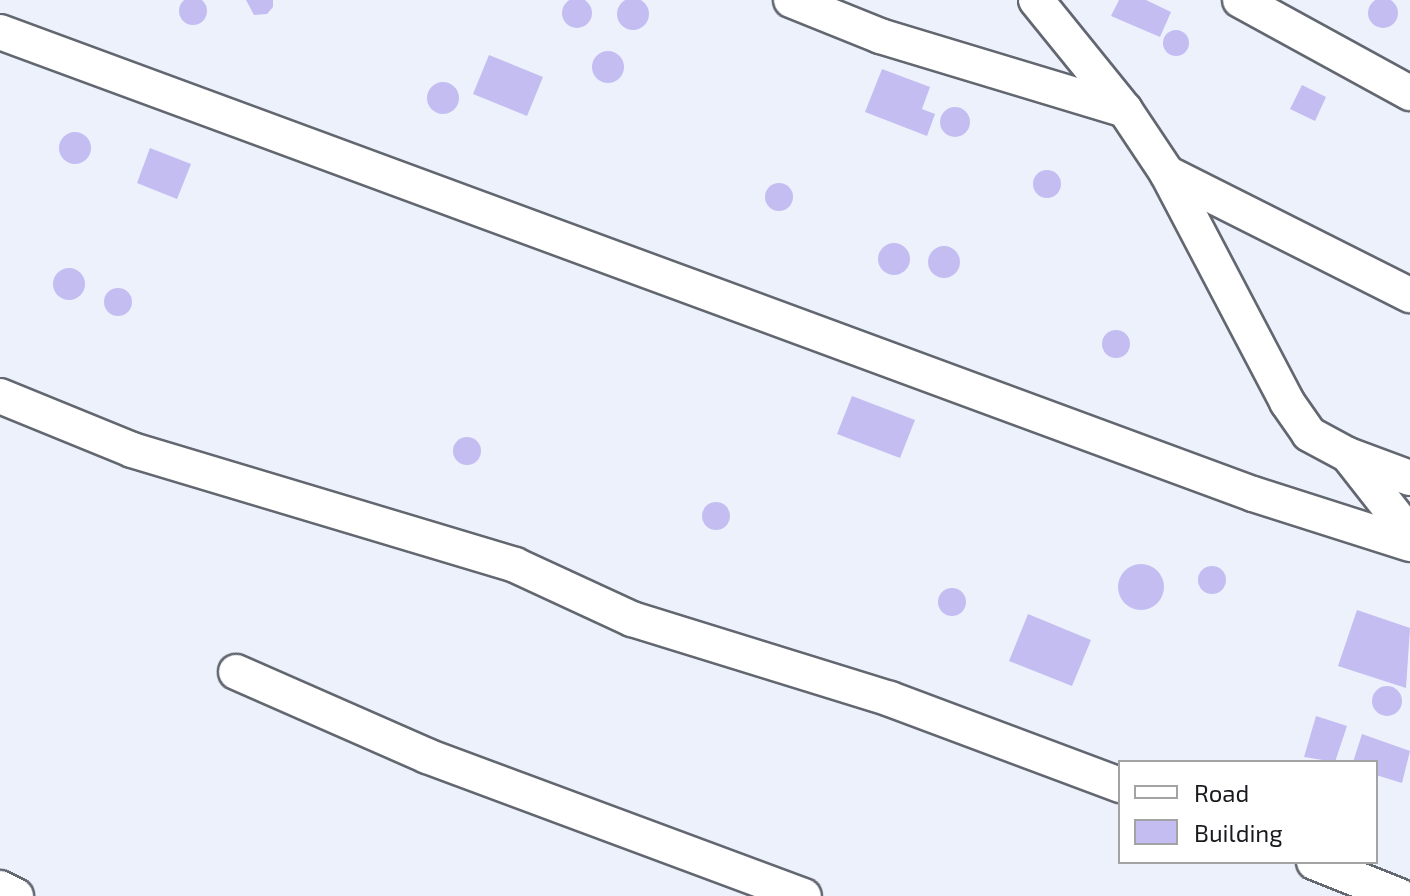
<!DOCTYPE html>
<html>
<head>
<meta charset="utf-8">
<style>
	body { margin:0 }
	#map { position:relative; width:1410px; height:896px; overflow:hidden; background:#ecf1fc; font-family:"Exo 2",sans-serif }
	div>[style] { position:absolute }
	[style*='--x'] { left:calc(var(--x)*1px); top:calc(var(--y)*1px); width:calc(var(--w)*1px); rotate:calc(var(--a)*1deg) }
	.building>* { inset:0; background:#c4bdf2 }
	.round { border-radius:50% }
	.roads { filter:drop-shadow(2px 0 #626770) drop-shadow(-2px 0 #626770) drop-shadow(0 2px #626770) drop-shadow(0 -2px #626770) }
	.street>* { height:34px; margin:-17px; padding:0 17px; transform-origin:17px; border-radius:17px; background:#fff }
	span { translate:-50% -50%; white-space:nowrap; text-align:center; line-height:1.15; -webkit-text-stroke:6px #fff; paint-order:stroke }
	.legend { position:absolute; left:1118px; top:760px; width:260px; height:104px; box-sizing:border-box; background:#fff; border:2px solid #a3a3a5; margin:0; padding:10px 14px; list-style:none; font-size:24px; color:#181a1e }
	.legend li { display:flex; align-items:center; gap:16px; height:40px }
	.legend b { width:40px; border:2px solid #a3a3a5 }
</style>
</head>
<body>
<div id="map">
	<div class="building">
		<i class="round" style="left:179px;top:-3px;width:28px;height:28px"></i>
		<i class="round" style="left:562px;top:-2px;width:30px;height:30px"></i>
		<i class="round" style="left:617px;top:-2px;width:32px;height:32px"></i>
		<i class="round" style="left:1368px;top:-2px;width:30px;height:30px"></i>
		<i style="clip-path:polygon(246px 0,273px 0,273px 7px,267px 14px,254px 15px)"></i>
		<i style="clip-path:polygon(1119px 0,1146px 0,1171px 12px,1160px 37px,1111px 16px)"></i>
		<i class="round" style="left:1163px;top:30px;width:26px;height:26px"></i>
		<i class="round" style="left:592px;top:51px;width:32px;height:32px"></i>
		<i style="clip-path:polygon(489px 55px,543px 77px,527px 116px,473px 94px)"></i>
		<i style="clip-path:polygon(882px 69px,930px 87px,922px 109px,935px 114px,927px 136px,865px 112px)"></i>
		<i class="round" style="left:427px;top:82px;width:32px;height:32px"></i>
		<i style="clip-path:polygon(1302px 85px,1326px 97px,1315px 121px,1290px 109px)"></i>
		<i class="round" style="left:940px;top:107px;width:30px;height:30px"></i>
		<i class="round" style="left:59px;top:132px;width:32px;height:32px"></i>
		<i style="clip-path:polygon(150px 148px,191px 164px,177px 199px,137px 183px)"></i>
		<i class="round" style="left:1033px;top:170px;width:28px;height:28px"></i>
		<i class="round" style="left:765px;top:183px;width:28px;height:28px"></i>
		<i class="round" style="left:878px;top:243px;width:32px;height:32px"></i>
		<i class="round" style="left:928px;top:246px;width:32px;height:32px"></i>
		<i class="round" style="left:53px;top:268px;width:32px;height:32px"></i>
		<i class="round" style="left:104px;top:288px;width:28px;height:28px"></i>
		<i class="round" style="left:1102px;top:330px;width:28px;height:28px"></i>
		<i style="clip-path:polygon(852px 396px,915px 420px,900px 458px,837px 434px)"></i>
		<i class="round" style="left:453px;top:437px;width:28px;height:28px"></i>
		<i class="round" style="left:702px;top:502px;width:28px;height:28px"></i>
		<i class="round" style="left:1118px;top:564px;width:46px;height:46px"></i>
		<i class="round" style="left:1198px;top:566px;width:28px;height:28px"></i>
		<i class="round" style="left:938px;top:588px;width:28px;height:28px"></i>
		<i style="clip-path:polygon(1357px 610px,1410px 628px,1406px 688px,1338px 666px)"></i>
		<i style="clip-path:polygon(1028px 614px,1091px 640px,1072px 686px,1009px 661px)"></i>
		<i class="round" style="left:1372px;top:686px;width:30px;height:30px"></i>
		<i style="clip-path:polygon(1316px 716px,1347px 726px,1335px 762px,1304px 757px)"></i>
		<i style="clip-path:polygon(1362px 734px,1410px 751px,1402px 783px,1376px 775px,1376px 762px,1353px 762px)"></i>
	</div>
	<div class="roads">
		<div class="street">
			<i style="--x:791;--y:0;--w:96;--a:22"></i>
			<i style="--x:880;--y:36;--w:256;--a:16.8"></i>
			<i style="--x:1036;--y:0;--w:141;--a:51"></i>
			<i style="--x:1125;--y:110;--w:76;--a:56.3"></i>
			<i style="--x:1167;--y:173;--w:259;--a:62.3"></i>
			<i style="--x:1287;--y:402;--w:39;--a:55"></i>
			<i style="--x:1309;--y:434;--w:44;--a:28.3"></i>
			<i style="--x:1348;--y:455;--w:100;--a:51.9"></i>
			<i style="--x:1240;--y:0;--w:194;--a:28.7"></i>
			<i style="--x:0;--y:32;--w:1335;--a:20.24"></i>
			<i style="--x:1253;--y:494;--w:165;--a:17.7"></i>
			<i style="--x:1167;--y:173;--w:272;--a:26.7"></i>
			<i style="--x:0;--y:396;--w:143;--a:22.2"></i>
			<i style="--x:132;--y:450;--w:400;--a:16.7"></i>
			<i style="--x:515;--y:565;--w:129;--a:24.8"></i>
			<i style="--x:632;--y:619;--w:270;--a:17.2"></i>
			<i style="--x:890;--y:699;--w:246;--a:20.5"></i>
			<i style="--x:1348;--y:455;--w:66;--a:20.4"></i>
			<i style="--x:236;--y:672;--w:209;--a:23.7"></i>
			<i style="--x:427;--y:756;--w:402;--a:20.4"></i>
			<i style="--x:1314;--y:862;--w:92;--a:21.8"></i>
			<i style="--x:0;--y:888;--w:18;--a:27"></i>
		</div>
	</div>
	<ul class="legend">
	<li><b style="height:10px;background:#fff"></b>Road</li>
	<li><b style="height:22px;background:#c4bdf2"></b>Building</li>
	</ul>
</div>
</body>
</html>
